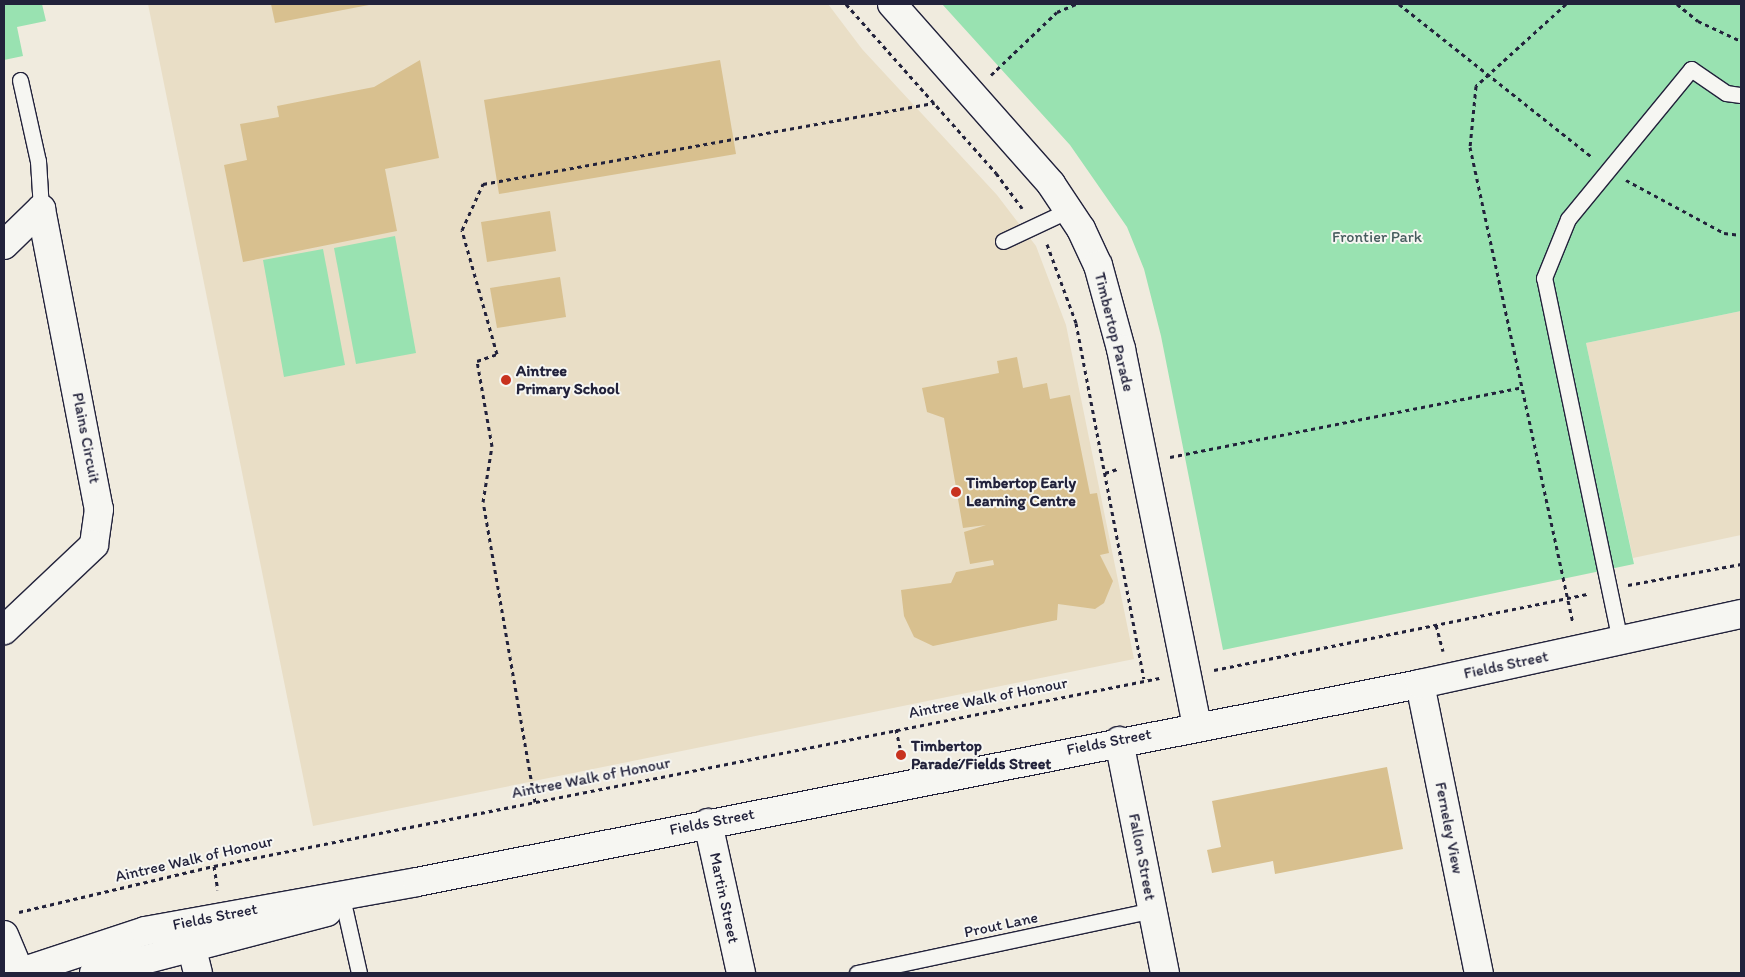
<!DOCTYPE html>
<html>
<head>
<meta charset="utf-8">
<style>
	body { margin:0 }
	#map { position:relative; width:1745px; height:977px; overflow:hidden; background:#f0ebde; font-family:Itim,sans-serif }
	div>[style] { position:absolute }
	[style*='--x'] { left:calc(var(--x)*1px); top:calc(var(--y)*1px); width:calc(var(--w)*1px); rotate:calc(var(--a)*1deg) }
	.built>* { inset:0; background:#e9dec6 }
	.green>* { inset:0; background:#99e2b1 }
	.building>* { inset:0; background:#d8c08f }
	.path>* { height:3px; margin-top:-1.5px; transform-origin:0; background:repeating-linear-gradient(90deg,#22223b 0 4px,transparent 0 8px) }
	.roads { filter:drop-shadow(1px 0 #22223b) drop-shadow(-1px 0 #22223b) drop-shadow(0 1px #22223b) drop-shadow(0 -1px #22223b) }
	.service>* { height:15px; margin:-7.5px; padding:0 7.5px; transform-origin:7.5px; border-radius:7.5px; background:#f6f6f2 }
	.minor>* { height:28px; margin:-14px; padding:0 14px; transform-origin:14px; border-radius:14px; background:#f6f6f2 }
	.tertiary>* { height:28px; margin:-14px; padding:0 14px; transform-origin:14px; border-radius:14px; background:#f6f6f2 }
	.dots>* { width:14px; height:14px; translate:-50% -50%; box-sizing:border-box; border:2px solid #f6f6f2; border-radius:50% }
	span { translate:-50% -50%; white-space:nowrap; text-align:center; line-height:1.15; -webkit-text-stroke:4px #f6f6f2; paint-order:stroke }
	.park-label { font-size:16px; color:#465c5e }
	.street-label { font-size:16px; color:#22223b }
	.poi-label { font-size:16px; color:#22223b; font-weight:700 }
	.left { translate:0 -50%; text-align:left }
	.frame { position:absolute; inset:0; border:5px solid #22223b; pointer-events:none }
</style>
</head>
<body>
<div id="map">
	<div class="built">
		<i style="clip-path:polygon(148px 4px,828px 4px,862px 49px,997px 195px,1036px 246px,1066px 325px,1134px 659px,313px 826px)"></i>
		<i style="clip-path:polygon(1741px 311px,1741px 535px,1633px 558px,1586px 343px)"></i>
	</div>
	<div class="green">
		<i style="clip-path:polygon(4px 4px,42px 4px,46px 21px,17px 27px,23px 56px,4px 60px)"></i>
		<i style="clip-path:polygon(942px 4px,1741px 4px,1741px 311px,1586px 343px,1634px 564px,1223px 650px,1161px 336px,1144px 269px,1127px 227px,1070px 145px)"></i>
		<i style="clip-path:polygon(395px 236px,416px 353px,356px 364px,334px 248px)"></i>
		<i style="clip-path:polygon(323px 249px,345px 365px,284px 377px,263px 260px)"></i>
	</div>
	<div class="building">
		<i style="clip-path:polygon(271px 4px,369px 4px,369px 5px,275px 23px)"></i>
		<i style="clip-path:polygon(420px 60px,439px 158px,385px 169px,397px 231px,243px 262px,224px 165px,247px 160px,240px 124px,279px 117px,277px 106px,374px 87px)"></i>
		<i style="clip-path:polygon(720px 60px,736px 154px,499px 194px,484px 100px)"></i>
		<i style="clip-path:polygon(550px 211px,556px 251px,487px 262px,481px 222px)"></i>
		<i style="clip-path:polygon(560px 277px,566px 317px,497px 328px,490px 288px)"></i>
		<i style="clip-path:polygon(1017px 357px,1023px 388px,1047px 383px,1050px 399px,1070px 395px,1090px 494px,1097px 493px,1109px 553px,1100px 555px,1113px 581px,1104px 603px,1095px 609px,1058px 604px,1057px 620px,933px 646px,914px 637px,904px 616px,901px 590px,951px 583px,956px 572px,994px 565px,993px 560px,970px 564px,964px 532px,986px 525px,963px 528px,944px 418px,927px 412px,922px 388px,999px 373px,997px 361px)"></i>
		<i style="clip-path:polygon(1387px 767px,1403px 849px,1275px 874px,1273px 861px,1212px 873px,1207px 850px,1221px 847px,1212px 801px)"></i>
	</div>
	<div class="path">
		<i style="--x:846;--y:4;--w:226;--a:48.4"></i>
		<i style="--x:996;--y:173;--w:44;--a:53.4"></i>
		<i style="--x:1399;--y:4;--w:246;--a:38.4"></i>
		<i style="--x:1566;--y:4;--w:122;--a:137.7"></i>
		<i style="--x:1476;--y:86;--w:61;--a:95.6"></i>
		<i style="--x:1470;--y:147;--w:486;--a:77.8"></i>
		<i style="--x:1677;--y:4;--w:27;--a:39"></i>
		<i style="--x:1698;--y:21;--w:47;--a:24.9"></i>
		<i style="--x:991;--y:75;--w:91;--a:-43.7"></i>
		<i style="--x:1057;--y:12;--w:21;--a:-23"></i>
		<i style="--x:1626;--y:180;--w:111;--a:28.4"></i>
		<i style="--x:1724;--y:233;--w:17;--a:7"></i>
		<i style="--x:1047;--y:244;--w:84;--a:69.8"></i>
		<i style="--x:1076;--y:323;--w:362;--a:79.2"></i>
		<i style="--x:1170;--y:457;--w:359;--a:-11.2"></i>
		<i style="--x:1105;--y:473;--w:13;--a:-18"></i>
		<i style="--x:1628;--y:585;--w:115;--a:-10.5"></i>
		<i style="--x:1436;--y:625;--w:27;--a:75"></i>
		<i style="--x:1214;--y:670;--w:382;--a:-11.5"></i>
		<i style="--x:896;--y:729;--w:30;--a:78"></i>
		<i style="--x:535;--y:802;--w:304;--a:-99.8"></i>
		<i style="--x:483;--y:502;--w:57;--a:-80.9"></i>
		<i style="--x:492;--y:446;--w:86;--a:-100"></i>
		<i style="--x:477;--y:361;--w:21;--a:-19"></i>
		<i style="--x:497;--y:354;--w:129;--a:-105.8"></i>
		<i style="--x:462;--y:230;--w:51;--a:-65.5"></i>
		<i style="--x:483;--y:184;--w:459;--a:-10.2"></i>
		<i style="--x:214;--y:866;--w:24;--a:81"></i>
		<i style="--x:19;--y:912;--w:200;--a:-13.3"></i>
		<i style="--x:214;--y:866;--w:964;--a:-11.25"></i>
	</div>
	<div class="roads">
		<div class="service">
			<i style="--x:20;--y:80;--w:83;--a:77.5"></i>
			<i style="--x:38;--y:161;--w:48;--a:86.4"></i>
			<i style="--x:1003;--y:241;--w:73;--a:-25.2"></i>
			<i style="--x:1620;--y:641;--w:371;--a:-101.8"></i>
			<i style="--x:1544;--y:278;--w:64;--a:-67.9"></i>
			<i style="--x:1568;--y:219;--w:194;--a:-50.6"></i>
			<i style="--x:1691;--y:69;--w:42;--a:34.4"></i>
			<i style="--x:1726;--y:93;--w:15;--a:8"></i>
			<i style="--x:341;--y:893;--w:82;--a:77.3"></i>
			<i style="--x:857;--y:973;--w:303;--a:-12"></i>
		</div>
		<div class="minor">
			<i style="--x:4;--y:245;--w:52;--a:-44.2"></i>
			<i style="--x:41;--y:209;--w:306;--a:79.1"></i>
			<i style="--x:99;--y:509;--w:36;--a:98"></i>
			<i style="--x:94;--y:545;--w:124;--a:136.6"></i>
			<i style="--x:1420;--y:684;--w:295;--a:78.5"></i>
			<i style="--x:1119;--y:741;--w:237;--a:78.8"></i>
			<i style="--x:708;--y:823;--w:154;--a:77.6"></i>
			<i style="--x:186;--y:925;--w:49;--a:76"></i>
			<i style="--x:4;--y:935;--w:41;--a:67.2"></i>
		</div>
		<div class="tertiary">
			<i style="--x:892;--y:4;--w:240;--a:48.5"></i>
			<i style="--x:1051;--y:184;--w:54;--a:56.3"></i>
			<i style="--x:1081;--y:229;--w:40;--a:65"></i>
			<i style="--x:1098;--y:265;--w:87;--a:74.7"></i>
			<i style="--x:1121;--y:349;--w:385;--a:78.6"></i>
			<i style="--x:18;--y:973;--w:134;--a:-18.3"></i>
			<i style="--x:145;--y:931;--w:276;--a:-10.2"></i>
			<i style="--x:417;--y:882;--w:1022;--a:-11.17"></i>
			<i style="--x:1420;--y:684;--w:329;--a:-12.3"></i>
			<i style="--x:94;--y:973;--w:241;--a:-14.7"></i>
		</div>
	</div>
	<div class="dots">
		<i style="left:506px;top:380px;background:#c8321e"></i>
		<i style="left:956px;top:492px;background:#c8321e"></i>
		<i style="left:901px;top:755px;background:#c8321e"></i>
	</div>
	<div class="park-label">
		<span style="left:1377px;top:237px">Frontier Park</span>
	</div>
	<div class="street-label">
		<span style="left:1114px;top:332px;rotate:76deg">Timbertop Parade</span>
		<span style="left:86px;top:438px;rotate:79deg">Plains Circuit</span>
		<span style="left:1506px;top:665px;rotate:-12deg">Fields Street</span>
		<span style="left:988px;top:698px;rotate:-11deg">Aintree Walk of Honour</span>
		<span style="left:1109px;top:742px;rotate:-11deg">Fields Street</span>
		<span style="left:591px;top:778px;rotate:-11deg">Aintree Walk of Honour</span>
		<span style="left:712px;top:822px;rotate:-11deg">Fields Street</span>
		<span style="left:1449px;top:828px;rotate:79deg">Ferneley View</span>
		<span style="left:1142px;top:857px;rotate:79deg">Fallon Street</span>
		<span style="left:194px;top:859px;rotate:-13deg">Aintree Walk of Honour</span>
		<span style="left:724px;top:898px;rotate:78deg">Martin Street</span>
		<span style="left:215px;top:917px;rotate:-11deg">Fields Street</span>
		<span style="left:1001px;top:925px;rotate:-12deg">Prout Lane</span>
	</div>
	<div class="poi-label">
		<span class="left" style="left:516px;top:380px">Aintree<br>Primary School</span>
		<span class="left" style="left:966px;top:492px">Timbertop Early<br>Learning Centre</span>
		<span class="left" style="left:911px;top:755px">Timbertop<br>Parade/Fields Street</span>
	</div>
	<div class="frame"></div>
</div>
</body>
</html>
